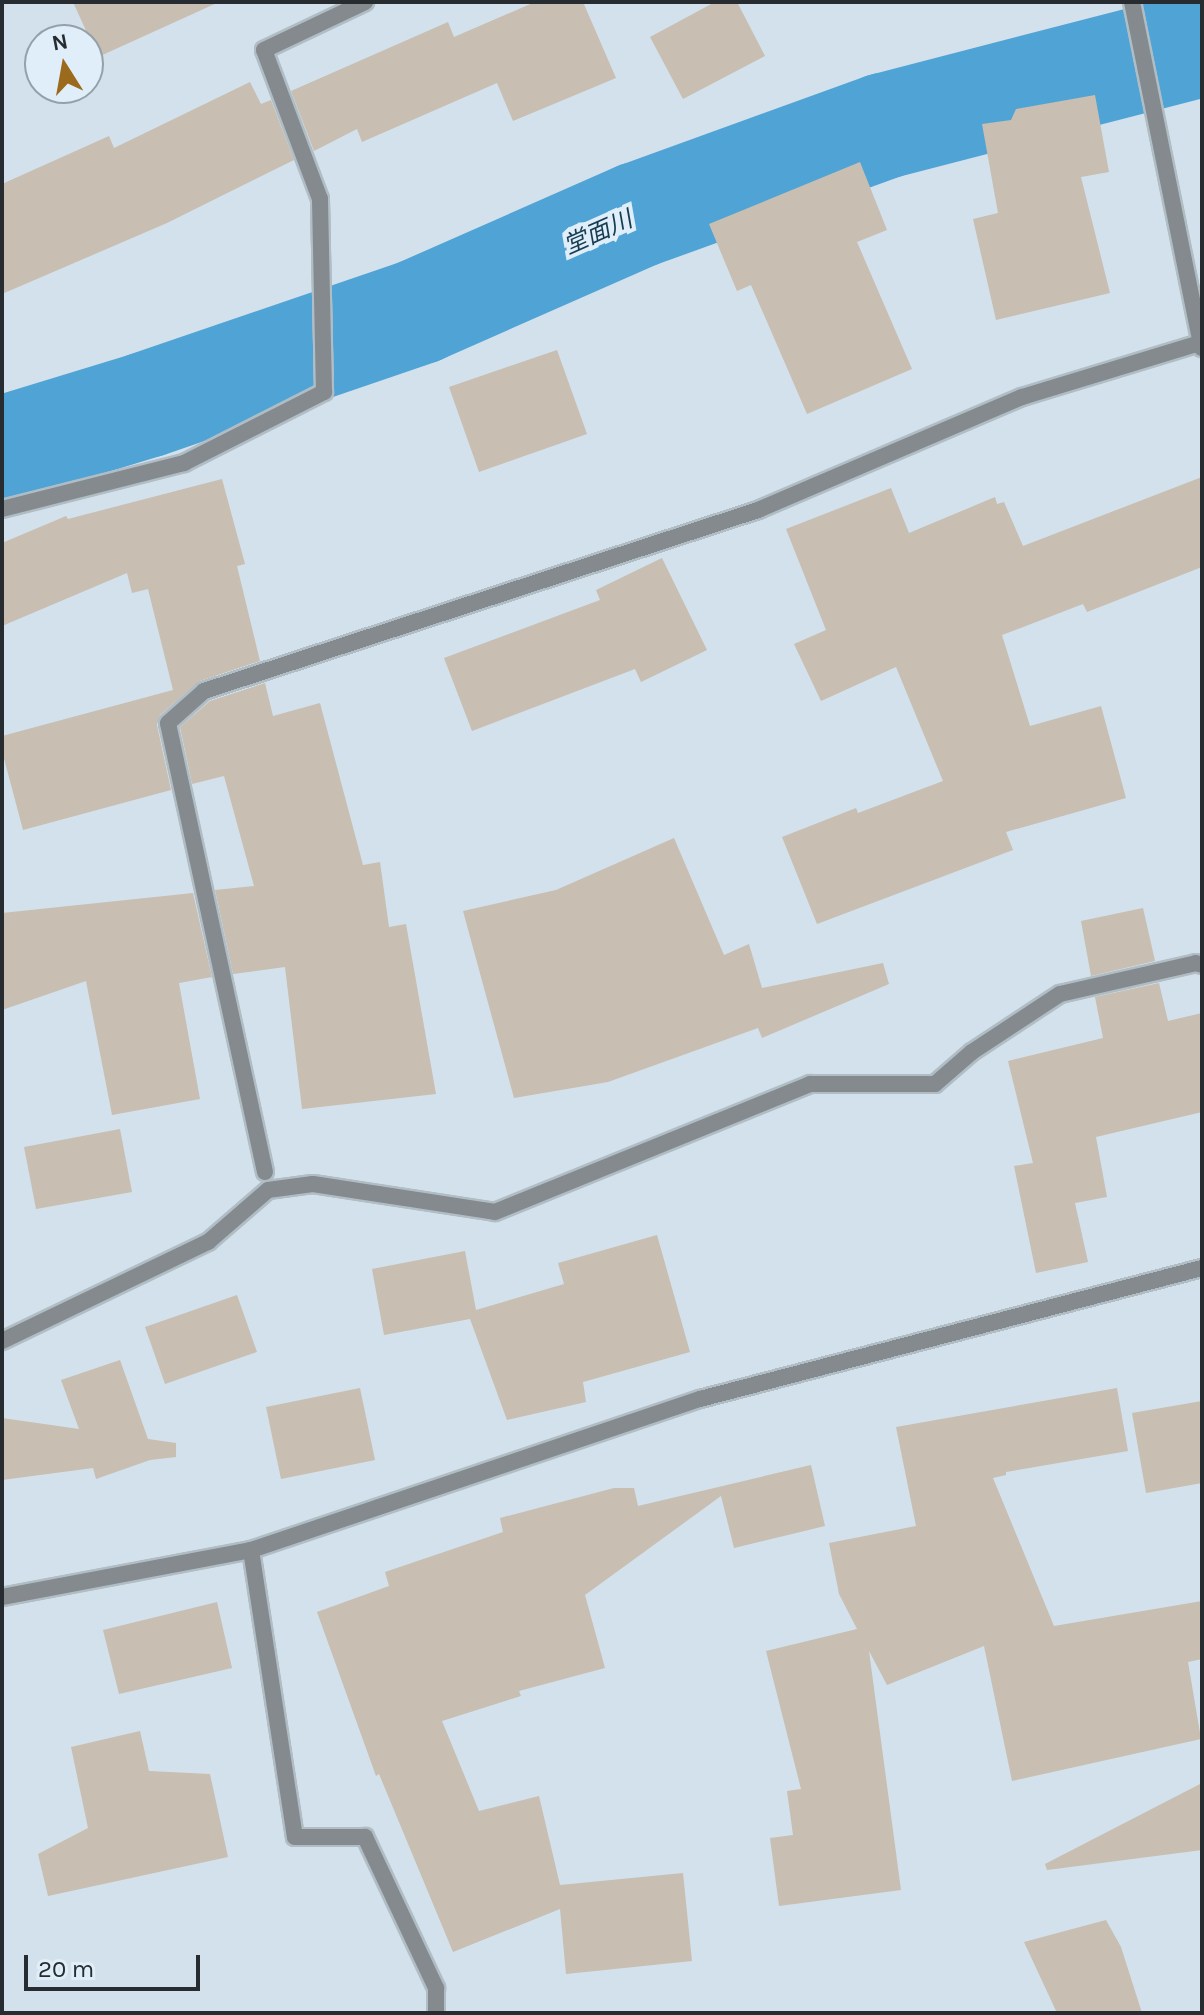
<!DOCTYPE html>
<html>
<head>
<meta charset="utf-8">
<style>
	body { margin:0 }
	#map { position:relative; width:1204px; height:2015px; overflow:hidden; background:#d2e1eb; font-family:Karla,"Noto Sans JP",sans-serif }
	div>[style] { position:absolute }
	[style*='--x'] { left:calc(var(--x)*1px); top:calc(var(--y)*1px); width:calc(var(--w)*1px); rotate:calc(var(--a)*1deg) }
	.river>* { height:106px; margin:-53px; padding:0 53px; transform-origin:53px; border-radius:53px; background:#50a4d5 }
	.building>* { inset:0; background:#c8beb1 }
	.roads { filter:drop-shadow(2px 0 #b0bdc5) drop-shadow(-2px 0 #b0bdc5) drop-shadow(0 2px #b0bdc5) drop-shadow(0 -2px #b0bdc5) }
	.lane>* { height:16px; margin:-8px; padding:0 8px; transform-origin:8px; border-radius:8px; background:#848a8e }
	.street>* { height:16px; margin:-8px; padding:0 8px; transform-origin:8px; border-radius:8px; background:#848a8e }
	span { translate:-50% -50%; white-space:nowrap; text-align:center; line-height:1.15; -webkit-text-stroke:8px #dfeef8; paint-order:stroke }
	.water-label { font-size:24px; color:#173b50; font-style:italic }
	.frame { position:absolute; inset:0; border:4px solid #262c2f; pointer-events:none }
	.north { position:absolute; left:24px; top:24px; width:80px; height:80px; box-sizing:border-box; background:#dfeef8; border:2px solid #95a0a8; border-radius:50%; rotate:349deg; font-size:22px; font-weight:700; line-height:32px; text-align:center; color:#262c2f }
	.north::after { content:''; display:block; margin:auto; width:28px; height:36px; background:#9b6a1d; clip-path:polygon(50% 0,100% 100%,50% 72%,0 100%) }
	.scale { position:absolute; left:24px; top:1955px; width:176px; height:36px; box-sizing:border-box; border:4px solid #262c2f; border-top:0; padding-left:10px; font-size:24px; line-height:28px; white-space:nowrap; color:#262c2f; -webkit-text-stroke:6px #dfeef8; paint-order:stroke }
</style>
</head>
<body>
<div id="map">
	<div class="river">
		<i style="--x:2;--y:449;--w:151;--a:-17"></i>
		<i style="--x:146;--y:405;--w:290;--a:-18.9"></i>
		<i style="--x:420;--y:311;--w:238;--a:-23.8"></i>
		<i style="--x:638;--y:215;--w:262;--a:-19.9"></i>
		<i style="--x:884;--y:126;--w:328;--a:-14.5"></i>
	</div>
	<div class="building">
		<i style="clip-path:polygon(73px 2px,219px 2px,98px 57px)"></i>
		<i style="clip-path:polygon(535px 2px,583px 2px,616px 78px,513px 121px,497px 83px,362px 142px,357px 129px,314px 151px,291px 91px,448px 22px,454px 37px)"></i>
		<i style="clip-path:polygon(715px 2px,737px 2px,765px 56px,683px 99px,650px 37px)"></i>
		<i style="clip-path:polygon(250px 82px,261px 104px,271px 100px,294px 160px,167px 223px,2px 294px,2px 184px,109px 136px,114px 148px)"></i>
		<i style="clip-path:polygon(1095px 95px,1109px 172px,1081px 177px,1110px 293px,996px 320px,973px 219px,998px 213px,982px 124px,1011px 120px,1016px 109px)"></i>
		<i style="clip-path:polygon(860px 162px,887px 230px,857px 242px,912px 369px,807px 414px,751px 285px,737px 291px,709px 224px)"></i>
		<i style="clip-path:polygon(557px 350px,587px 434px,479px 472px,449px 387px)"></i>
		<i style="clip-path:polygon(1202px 477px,1202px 567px,1087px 612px,1083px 604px,1002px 635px,1030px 726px,1101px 706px,1126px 798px,1006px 832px,1013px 850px,817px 924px,782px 837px,856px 808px,858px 813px,943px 781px,896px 667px,821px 701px,794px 644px,826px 630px,786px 529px,891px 488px,909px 533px,995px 497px,997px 504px,1004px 502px,1023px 546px)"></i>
		<i style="clip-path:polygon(222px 479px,245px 564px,237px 566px,260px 661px,200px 681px,160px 715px,157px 725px,171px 790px,23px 830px,2px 751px,2px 736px,173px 690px,148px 589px,132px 593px,127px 573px,2px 626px,2px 543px,66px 516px,68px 519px)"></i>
		<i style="clip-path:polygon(662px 558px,707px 650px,641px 682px,635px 669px,472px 731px,444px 658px,600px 600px,596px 590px)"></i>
		<i style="clip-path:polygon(265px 683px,273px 716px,320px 703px,363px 865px,380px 862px,389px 927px,406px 924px,436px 1094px,302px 1109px,285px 967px,233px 974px,215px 890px,254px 886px,224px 776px,192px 784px,180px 727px,210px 701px)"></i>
		<i style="clip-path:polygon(674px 838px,724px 955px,749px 944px,762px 988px,883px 963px,889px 984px,762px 1038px,758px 1028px,608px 1082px,514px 1098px,463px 911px,556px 890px)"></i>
		<i style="clip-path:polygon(193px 893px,212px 977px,179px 983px,200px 1099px,112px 1115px,86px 981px,2px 1010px,2px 913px)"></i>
		<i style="clip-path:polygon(1143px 908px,1155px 961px,1091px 976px,1081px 921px)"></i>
		<i style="clip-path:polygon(1159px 983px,1168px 1021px,1202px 1013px,1202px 1112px,1096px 1137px,1107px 1197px,1075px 1203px,1088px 1262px,1036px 1273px,1014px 1166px,1033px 1163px,1008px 1061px,1103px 1038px,1095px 997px)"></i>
		<i style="clip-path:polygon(120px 1129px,132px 1192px,36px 1209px,24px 1147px)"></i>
		<i style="clip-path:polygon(657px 1235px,690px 1352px,583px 1382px,586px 1402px,507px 1420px,470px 1319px,384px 1335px,372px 1269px,465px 1251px,476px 1310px,564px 1284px,558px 1263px)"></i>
		<i style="clip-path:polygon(237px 1295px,257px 1352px,165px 1384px,145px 1327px)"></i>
		<i style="clip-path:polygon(120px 1360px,148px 1439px,176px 1443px,176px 1457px,150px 1460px,96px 1479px,93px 1468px,2px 1480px,2px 1418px,79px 1429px,61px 1380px)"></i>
		<i style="clip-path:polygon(360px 1388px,375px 1460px,281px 1479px,266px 1407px)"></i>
		<i style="clip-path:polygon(1117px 1388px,1128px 1451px,1006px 1472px,1006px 1475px,993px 1478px,1054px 1626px,1202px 1601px,1202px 1659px,1188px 1662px,1201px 1739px,1012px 1781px,984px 1646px,887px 1685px,869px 1651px,901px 1890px,779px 1906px,770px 1838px,793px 1835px,787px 1791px,801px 1789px,766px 1651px,857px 1629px,839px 1594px,829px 1543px,916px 1526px,896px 1427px)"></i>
		<i style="clip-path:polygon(1202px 1401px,1202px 1483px,1146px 1493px,1132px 1413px)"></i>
		<i style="clip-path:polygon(811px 1465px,825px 1526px,734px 1548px,721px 1496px,585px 1595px,605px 1668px,519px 1691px,521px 1696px,442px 1721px,479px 1811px,539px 1796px,560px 1885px,683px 1873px,692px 1961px,566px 1974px,560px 1909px,453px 1952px,379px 1774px,376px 1776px,317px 1612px,389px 1586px,385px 1572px,503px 1532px,500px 1518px,614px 1488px,634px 1488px,638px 1506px)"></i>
		<i style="clip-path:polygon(217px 1602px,232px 1668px,119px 1694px,103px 1630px)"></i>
		<i style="clip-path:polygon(140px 1731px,149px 1771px,210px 1774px,228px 1857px,48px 1896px,38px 1854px,88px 1828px,71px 1747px)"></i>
		<i style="clip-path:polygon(1202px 1783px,1202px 1850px,1047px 1870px,1045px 1864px)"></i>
		<i style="clip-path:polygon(1106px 1920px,1121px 1947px,1142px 2013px,1057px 2013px,1024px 1942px)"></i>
	</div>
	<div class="roads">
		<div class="lane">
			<i style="--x:265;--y:1172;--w:459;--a:-102.2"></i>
			<i style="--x:168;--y:723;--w:48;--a:-41.6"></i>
			<i style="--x:204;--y:691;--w:583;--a:-18.09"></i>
			<i style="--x:758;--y:510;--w:287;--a:-23.2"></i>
			<i style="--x:1022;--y:397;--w:186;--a:-16.9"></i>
			<i style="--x:436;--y:2013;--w:25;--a:-90"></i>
		</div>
		<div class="street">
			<i style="--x:1132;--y:2;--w:353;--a:78.6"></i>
			<i style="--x:2;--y:509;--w:188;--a:-14.2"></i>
			<i style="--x:184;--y:463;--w:157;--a:-26.9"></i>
			<i style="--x:324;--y:392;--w:193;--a:-91.2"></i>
			<i style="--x:320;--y:199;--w:159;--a:-110.6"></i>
			<i style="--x:264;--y:50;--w:112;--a:-25.4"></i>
			<i style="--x:2;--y:1341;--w:229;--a:-25.7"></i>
			<i style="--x:208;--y:1242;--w:79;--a:-40.9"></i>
			<i style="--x:268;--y:1190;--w:45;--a:-7.6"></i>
			<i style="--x:313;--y:1184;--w:184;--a:8.7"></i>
			<i style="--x:495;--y:1212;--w:340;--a:-22.1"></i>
			<i style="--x:810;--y:1084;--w:125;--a:0"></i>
			<i style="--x:935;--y:1084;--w:49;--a:-40.9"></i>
			<i style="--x:972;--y:1052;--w:105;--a:-33.4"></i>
			<i style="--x:1060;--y:994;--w:139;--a:-12.8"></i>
			<i style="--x:1196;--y:963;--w:6;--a:18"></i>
			<i style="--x:251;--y:1550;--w:290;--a:81.3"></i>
			<i style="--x:295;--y:1837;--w:70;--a:0"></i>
			<i style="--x:365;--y:1837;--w:167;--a:64.8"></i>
			<i style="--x:2;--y:1597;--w:253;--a:-10.7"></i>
			<i style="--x:251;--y:1550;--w:474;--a:-18.6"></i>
			<i style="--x:700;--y:1399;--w:519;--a:-14.63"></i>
		</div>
	</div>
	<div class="water-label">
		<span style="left:598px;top:233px;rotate:-24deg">堂面川</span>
	</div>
	<div class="frame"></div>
	<div class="north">N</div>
	<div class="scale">20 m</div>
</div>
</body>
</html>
